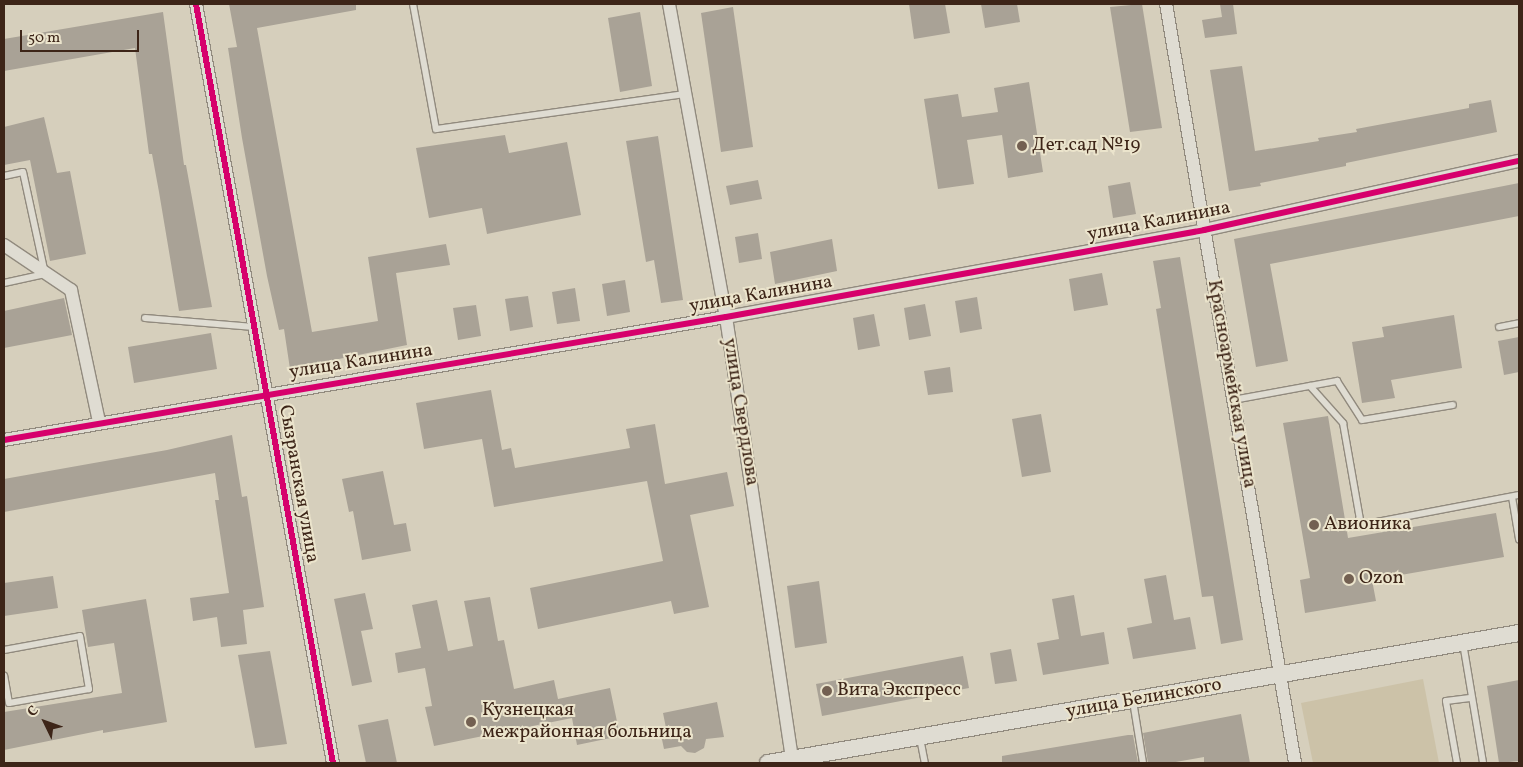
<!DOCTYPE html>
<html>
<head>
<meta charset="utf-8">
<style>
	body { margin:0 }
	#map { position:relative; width:1523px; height:767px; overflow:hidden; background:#d6cfbc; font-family:Vollkorn,serif }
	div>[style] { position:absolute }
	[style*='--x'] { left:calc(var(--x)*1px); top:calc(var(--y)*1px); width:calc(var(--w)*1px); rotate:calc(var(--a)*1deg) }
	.green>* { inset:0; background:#ccc2a8 }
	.building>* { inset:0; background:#a9a296 }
	.roads { filter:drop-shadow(1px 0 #918a7e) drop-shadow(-1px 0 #918a7e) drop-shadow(0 1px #918a7e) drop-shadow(0 -1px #918a7e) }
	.service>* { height:6px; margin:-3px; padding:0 3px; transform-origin:3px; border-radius:3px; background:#dfdcd2 }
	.minor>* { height:12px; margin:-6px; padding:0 6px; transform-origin:6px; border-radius:6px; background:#dfdcd2 }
	.tertiary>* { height:16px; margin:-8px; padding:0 8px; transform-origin:8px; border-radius:8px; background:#dfdcd2 }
	.cycleway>* { height:6px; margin:-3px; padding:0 3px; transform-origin:3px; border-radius:3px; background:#d6006c }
	.dots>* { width:14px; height:14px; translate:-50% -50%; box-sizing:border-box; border:2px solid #ebe4cc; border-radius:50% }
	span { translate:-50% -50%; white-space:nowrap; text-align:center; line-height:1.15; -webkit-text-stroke:4px #ebe4cc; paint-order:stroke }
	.poi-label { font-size:19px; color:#3d2518 }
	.left { translate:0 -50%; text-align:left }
	.street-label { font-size:19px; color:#3d2518 }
	.frame { position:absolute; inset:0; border:5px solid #3d2518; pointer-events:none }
	.north { position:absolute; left:20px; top:697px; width:50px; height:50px; -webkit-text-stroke:4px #ebe4cc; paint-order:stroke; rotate:312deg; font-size:14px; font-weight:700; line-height:20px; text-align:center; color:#3d2518 }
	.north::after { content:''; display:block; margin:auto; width:18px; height:22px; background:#3d2518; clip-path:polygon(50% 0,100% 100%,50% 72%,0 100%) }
	.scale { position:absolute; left:20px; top:30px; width:119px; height:22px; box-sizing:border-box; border:2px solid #3d2518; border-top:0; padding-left:6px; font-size:15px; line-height:18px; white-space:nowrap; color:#3d2518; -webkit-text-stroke:4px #ebe4cc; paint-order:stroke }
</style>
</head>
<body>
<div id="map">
	<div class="green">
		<i style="clip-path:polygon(1423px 679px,1439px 763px,1313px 763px,1301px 703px)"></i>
	</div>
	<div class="building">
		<i style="clip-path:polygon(229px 4px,356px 4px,356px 10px,257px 28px,312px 332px,378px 321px,368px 257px,446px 244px,450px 265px,396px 273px,407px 345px,290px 369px,284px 329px,279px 330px,267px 276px,242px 138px,228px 48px,237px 47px)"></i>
		<i style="clip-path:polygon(909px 4px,945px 4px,950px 33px,914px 39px)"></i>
		<i style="clip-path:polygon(981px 4px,1017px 4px,1020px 22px,985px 28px)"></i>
		<i style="clip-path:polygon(1142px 4px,1162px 128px,1130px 132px,1110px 7px)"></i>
		<i style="clip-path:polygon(1220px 4px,1233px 4px,1237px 34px,1205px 38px,1202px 20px,1222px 17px)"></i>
		<i style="clip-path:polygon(733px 7px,753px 147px,721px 152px,701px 13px)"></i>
		<i style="clip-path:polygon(163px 12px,184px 165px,186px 165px,212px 307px,179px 311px,159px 192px,152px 154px,149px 154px,135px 48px,4px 71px,4px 39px)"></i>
		<i style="clip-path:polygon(640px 12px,652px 86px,620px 92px,608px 18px)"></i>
		<i style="clip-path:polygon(1242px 66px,1255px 151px,1319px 141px,1318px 138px,1357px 132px,1356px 129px,1469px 108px,1469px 104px,1491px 100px,1497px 132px,1346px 163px,1346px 166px,1260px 183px,1261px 186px,1229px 191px,1210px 70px)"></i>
		<i style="clip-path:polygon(1029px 82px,1043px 172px,1008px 178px,1002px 135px,967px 140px,974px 184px,938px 189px,924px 99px,958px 94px,962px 117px,998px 112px,994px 88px)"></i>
		<i style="clip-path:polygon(44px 117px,57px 173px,70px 171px,86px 254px,50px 261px,30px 160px,4px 165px,4px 127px)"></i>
		<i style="clip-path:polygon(505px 135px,509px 153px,567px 142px,581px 215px,487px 234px,482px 208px,429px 218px,416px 148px)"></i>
		<i style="clip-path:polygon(658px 136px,683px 300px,661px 303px,654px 260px,646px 262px,626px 141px)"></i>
		<i style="clip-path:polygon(758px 180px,762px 199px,730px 205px,726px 186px)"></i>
		<i style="clip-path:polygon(1130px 182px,1136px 214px,1113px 218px,1108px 186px)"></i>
		<i style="clip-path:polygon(1519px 183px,1519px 216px,1270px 264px,1288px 361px,1256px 367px,1234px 239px)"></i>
		<i style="clip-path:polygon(758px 233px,762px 259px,739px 263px,735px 237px)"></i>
		<i style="clip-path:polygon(832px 239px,837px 271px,775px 284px,770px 252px)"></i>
		<i style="clip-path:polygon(1180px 257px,1243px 640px,1221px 644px,1213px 596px,1202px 597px,1156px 309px,1161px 308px,1153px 261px)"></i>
		<i style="clip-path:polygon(1102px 273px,1108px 305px,1074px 311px,1069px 279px)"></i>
		<i style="clip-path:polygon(625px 280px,630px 312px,607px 316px,602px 284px)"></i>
		<i style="clip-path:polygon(575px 288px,580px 321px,557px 324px,552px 292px)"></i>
		<i style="clip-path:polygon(528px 296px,533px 327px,510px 331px,505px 299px)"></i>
		<i style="clip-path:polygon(977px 297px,982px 329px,960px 333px,955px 301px)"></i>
		<i style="clip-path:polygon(64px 298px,72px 335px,4px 348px,4px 311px)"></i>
		<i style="clip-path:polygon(925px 304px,931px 336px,909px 340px,904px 308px)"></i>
		<i style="clip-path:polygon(476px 305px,481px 336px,458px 340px,453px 308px)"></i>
		<i style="clip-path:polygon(874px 314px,880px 346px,858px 350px,853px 318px)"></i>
		<i style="clip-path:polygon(1454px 315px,1462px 368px,1391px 380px,1395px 398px,1362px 403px,1352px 342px,1384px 337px,1382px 327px)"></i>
		<i style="clip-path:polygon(211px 333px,217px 369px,134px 383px,128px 347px)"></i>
		<i style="clip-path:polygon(1519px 337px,1519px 372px,1504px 375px,1498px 341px)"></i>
		<i style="clip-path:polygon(950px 367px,953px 392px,928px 395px,924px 371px)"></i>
		<i style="clip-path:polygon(491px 390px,502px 450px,511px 448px,515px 468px,630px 448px,626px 429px,655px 424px,665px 484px,727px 472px,734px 506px,690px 515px,709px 607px,674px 614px,671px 601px,538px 629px,530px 588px,663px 561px,647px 481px,494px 507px,482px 439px,424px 449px,416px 403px)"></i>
		<i style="clip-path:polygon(1041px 414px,1051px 472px,1022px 477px,1012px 419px)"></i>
		<i style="clip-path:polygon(1328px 416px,1348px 538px,1496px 513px,1504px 557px,1372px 580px,1376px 601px,1305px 613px,1300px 580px,1310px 578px,1283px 423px)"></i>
		<i style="clip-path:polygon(232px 435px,242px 497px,247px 496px,264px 607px,243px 610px,247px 644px,221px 647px,217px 617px,193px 621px,190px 598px,229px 593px,215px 500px,219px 500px,215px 473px,4px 512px,4px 479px,167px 450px)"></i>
		<i style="clip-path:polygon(383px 471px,394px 525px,406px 523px,411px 551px,362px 560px,353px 511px,349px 512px,342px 479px)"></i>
		<i style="clip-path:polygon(1166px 575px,1174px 620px,1190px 617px,1196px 649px,1133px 659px,1127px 628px,1152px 623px,1144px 579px)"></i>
		<i style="clip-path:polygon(53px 576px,58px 608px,4px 616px,4px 583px)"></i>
		<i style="clip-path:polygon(819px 581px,827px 643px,795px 648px,787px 586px)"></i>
		<i style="clip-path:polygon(365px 593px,373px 629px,361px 631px,372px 682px,352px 686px,334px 599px)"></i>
		<i style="clip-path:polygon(1074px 595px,1081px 636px,1104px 632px,1109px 664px,1043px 675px,1037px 643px,1059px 639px,1052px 599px)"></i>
		<i style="clip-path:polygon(490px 597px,498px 641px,504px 640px,514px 689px,554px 680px,558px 699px,610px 688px,620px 736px,577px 745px,572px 718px,434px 746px,425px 707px,432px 706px,425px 668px,398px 673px,395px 653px,421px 648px,412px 605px,437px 600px,448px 651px,473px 646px,464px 601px)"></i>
		<i style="clip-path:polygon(146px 599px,167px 722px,103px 733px,103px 730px,4px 750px,4px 712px,122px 693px,114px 643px,88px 647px,82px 610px)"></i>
		<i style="clip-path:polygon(1011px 649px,1017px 681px,995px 684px,990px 653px)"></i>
		<i style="clip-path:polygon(270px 651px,287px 744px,255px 748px,238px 655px)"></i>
		<i style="clip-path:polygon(963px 656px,969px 688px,822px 716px,816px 684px)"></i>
		<i style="clip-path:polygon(1519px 680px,1519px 761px,1499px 763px,1487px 686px)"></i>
		<i style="clip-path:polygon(717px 702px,724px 737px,706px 739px,704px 748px,695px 753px,687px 752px,681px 746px,664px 749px,660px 730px,666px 728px,663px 713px)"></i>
		<i style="clip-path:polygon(1241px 714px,1250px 763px,1204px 763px,1204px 757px,1170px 763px,1148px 763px,1143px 733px)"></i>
		<i style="clip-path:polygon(388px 719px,397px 763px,366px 763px,358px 725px)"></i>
		<i style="clip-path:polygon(1128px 735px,1133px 735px,1138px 763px,1002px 763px,1002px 756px)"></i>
	</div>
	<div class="roads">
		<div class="service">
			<i style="--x:413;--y:4;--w:127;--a:79.6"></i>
			<i style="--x:436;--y:129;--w:250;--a:-8"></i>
			<i style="--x:4;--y:176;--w:19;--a:-12"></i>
			<i style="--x:23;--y:172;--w:104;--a:77.8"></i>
			<i style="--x:45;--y:274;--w:42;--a:167.6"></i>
			<i style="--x:145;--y:318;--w:109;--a:4.7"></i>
			<i style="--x:1499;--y:327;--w:20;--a:-11"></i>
			<i style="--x:1310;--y:386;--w:50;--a:48.3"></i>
			<i style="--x:1343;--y:423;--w:104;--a:80"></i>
			<i style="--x:1361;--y:525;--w:161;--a:-10.8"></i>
			<i style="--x:1233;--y:400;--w:106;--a:-10.4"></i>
			<i style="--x:1337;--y:381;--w:46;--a:57.3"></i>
			<i style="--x:1362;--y:420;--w:92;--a:-9.4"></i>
			<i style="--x:1512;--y:497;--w:43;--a:80.5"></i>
			<i style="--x:1463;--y:643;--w:122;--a:80.5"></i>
			<i style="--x:4;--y:650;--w:77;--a:-10.4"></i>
			<i style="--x:80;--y:636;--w:54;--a:80.4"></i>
			<i style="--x:89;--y:689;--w:81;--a:170.1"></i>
			<i style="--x:9;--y:703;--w:28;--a:-100"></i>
			<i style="--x:1133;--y:701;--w:63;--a:80.8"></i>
			<i style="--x:920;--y:738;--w:25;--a:79"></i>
			<i style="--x:1457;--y:763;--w:63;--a:-100.1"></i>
			<i style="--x:1446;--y:701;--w:26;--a:-7"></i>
		</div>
		<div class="minor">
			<i style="--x:196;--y:4;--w:771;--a:79.77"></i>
			<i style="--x:669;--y:4;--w:318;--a:79.7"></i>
			<i style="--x:726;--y:317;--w:451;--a:81.5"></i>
			<i style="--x:1166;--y:4;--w:770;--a:80.35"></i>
			<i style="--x:4;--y:245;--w:81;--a:33.9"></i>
			<i style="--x:71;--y:290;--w:135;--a:78"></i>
			<i style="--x:4;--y:440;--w:732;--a:-9.67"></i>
			<i style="--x:726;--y:317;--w:486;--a:-10.3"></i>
			<i style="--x:1204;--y:230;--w:322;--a:-12.4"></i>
		</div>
		<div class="tertiary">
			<i style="--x:768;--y:763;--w:762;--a:-9.82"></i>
		</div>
	</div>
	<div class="cycleway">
		<i style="--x:196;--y:4;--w:771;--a:79.77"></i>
		<i style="--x:4;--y:440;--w:732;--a:-9.67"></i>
		<i style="--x:726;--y:317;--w:486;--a:-10.3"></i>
		<i style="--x:1204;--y:230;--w:322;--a:-12.4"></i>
	</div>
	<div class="dots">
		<i style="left:1022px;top:146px;background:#736051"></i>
		<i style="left:1314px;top:525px;background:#736051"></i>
		<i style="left:1349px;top:579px;background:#736051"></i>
		<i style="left:827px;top:691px;background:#736051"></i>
		<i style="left:471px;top:722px;background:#736051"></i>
	</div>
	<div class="poi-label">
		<span class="left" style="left:1032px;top:146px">Дет.сад №19</span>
		<span class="left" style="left:1324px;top:525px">Авионика</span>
		<span class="left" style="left:1359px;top:579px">Ozon</span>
		<span class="left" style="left:837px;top:691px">Вита Экспресс</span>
		<span class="left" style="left:482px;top:722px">Кузнецкая<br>межрайонная больница</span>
	</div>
	<div class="street-label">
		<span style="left:1159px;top:222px;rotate:-11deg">улица Калинина</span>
		<span style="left:761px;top:295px;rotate:-10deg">улица Калинина</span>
		<span style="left:361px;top:362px;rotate:-9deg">улица Калинина</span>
		<span style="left:1231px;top:384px;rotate:80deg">Красноармейская улица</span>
		<span style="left:740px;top:412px;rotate:81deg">улица Свердлова</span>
		<span style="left:298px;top:484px;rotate:80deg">Сызранская улица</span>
		<span style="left:1144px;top:699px;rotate:-10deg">улица Белинского</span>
	</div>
	<div class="frame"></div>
	<div class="north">С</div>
	<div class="scale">50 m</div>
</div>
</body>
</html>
